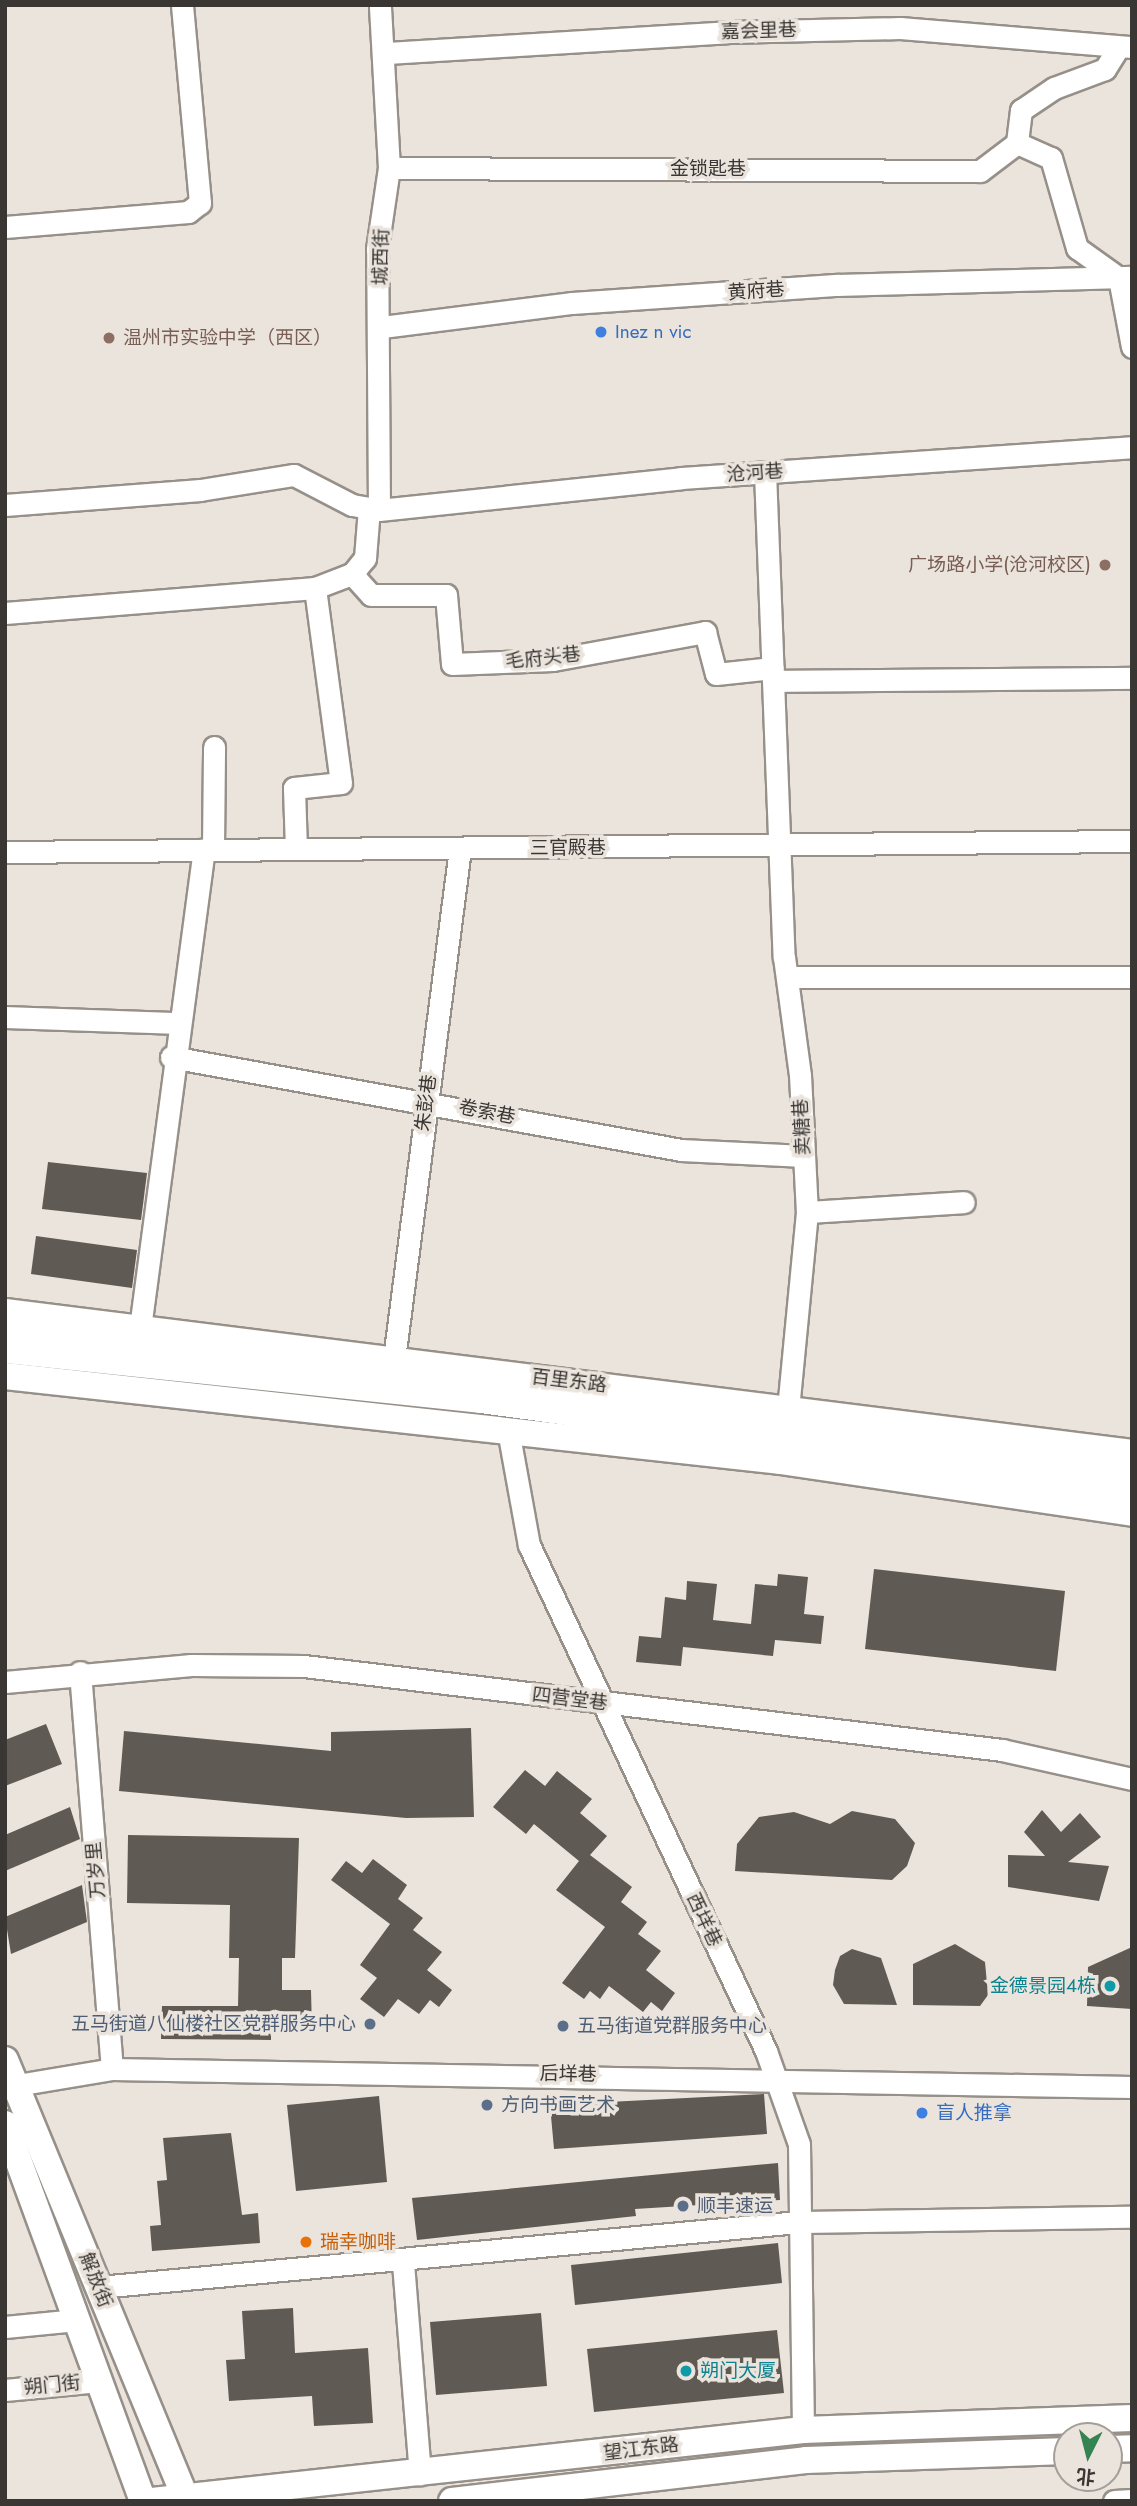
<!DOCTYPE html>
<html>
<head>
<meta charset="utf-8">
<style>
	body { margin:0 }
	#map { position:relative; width:1137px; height:2506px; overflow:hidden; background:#ebe4dd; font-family:Jost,"Noto Sans SC",sans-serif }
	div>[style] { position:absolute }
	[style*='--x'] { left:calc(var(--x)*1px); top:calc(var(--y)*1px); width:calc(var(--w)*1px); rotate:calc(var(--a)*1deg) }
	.building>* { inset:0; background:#5f5a53 }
	.roads { filter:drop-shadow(2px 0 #969089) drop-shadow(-2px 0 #969089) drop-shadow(0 2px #969089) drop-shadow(0 -2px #969089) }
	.minor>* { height:21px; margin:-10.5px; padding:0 10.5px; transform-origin:10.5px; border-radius:10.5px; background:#fff }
	.major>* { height:26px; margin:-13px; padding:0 13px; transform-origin:13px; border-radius:13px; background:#fff }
	.dots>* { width:19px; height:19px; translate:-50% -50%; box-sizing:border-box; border:4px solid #ebe4dd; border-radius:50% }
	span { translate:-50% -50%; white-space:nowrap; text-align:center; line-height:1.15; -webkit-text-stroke:7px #ebe4dd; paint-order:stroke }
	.street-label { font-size:19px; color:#393633 }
	.shop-label { font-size:19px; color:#366cbe }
	.left { translate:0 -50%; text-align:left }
	.education-label { font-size:19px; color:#785e54 }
	.right { translate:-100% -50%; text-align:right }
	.culture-label { font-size:19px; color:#0d838f }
	.service-label { font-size:19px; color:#4e5e75 }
	.food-label { font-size:19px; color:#c56008 }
	.frame { position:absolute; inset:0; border:7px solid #393633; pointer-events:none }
	.north { position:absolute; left:1053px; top:2422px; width:70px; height:70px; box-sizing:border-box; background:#ebe4dd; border:2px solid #a49e99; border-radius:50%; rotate:186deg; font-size:19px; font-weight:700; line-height:28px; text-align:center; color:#393633 }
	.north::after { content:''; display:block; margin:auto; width:24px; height:32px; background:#368352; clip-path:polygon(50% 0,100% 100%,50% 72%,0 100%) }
</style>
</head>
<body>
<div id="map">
	<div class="building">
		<i style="clip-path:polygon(48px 1162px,147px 1173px,141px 1220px,42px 1209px)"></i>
		<i style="clip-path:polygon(36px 1236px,137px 1250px,132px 1288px,31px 1274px)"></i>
		<i style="clip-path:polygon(874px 1569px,1065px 1591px,1056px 1671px,865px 1649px)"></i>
		<i style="clip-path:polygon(778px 1574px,808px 1577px,804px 1614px,824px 1616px,821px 1644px,775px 1640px,773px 1656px,683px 1647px,681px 1666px,636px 1662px,639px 1636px,661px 1638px,665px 1597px,686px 1600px,687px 1581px,717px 1584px,713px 1620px,751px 1624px,755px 1584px,777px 1586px)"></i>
		<i style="clip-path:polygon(46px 1724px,62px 1764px,5px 1786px,5px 1740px)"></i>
		<i style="clip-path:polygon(471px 1728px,474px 1817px,406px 1818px,119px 1791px,124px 1731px,331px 1751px,331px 1732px)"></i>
		<i style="clip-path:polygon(525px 1770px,545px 1786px,557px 1771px,592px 1799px,580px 1813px,607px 1836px,590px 1855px,632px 1887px,621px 1902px,647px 1922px,638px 1934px,661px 1951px,646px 1970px,675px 1993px,662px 2011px,651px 2002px,643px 2012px,609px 1986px,600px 1999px,590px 1991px,584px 1999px,562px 1983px,605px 1927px,556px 1890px,579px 1861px,534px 1824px,526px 1834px,493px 1807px)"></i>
		<i style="clip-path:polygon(70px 1807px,80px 1839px,5px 1871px,5px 1835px)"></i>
		<i style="clip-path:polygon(1042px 1810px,1061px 1832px,1080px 1813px,1101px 1837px,1068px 1862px,1109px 1866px,1099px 1901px,1008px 1887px,1008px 1855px,1045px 1856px,1024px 1832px)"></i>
		<i style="clip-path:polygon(852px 1811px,895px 1819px,915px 1843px,907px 1866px,892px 1880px,735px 1871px,737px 1844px,759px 1817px,794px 1812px,830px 1824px)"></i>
		<i style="clip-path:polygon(128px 1835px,299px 1838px,295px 1958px,282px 1958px,282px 1990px,311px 1990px,312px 2030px,271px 2030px,271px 2040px,161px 2039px,162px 2006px,238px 2006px,239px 1958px,229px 1958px,230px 1905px,127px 1903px)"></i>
		<i style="clip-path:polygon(373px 1859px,407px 1885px,398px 1899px,423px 1918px,413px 1930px,442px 1952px,427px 1970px,452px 1990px,439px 2007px,430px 2000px,419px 2014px,398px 1999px,384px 2017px,360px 1999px,377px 1978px,360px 1965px,390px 1924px,331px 1880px,346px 1861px,362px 1873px)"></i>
		<i style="clip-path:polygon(82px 1885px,87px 1922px,11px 1954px,5px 1917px)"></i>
		<i style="clip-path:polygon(955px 1944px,985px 1962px,988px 1995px,980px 2006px,913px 2005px,913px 1964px)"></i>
		<i style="clip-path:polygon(1132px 1947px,1132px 2009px,1087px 2006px,1088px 1967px)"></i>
		<i style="clip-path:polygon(852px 1949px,881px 1958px,897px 2005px,844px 2004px,833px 1985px,835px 1970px,840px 1956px)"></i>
		<i style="clip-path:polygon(764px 2094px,767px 2134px,554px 2149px,550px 2105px)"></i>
		<i style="clip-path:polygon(379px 2096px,387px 2182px,296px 2191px,287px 2105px)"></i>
		<i style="clip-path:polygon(231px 2133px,242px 2215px,258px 2213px,260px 2243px,152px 2251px,150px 2226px,161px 2225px,157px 2181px,167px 2180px,163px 2138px)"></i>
		<i style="clip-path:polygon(778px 2163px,780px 2200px,635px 2209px,636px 2216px,417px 2240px,412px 2198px)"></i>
		<i style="clip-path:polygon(778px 2243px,782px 2283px,575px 2305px,571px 2265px)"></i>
		<i style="clip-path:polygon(293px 2308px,295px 2353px,368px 2348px,373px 2423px,314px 2426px,312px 2396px,229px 2401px,226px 2360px,245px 2359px,242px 2311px)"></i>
		<i style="clip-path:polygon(541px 2313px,547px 2386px,436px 2395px,430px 2322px)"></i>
		<i style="clip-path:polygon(777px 2330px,784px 2393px,594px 2412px,587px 2349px)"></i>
	</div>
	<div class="roads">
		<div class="minor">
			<i style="--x:1118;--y:48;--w:25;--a:122"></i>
			<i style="--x:1105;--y:69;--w:54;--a:159.6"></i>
			<i style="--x:1054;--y:88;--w:40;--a:146"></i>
			<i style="--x:1021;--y:110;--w:33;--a:97"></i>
			<i style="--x:1017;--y:143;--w:37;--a:24"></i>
			<i style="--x:1051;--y:158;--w:94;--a:73.9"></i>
			<i style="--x:1077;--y:248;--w:52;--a:35.5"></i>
			<i style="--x:1119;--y:278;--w:70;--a:79.3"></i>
			<i style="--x:387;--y:53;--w:341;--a:-3.5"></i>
			<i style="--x:727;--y:32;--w:173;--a:-1.3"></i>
			<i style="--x:900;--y:28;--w:233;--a:4.7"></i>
			<i style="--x:389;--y:168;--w:591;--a:0.29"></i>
			<i style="--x:980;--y:171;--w:46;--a:-37.1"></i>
			<i style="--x:5;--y:227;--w:184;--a:-4.7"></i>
			<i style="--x:188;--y:212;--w:15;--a:-37"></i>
			<i style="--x:200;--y:203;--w:199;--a:-95.2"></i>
			<i style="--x:382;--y:327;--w:192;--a:-7.2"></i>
			<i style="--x:572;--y:303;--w:267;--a:-3.9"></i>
			<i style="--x:838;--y:285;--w:294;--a:-1.6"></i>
			<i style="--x:765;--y:472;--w:485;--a:87.8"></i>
			<i style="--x:784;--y:957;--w:119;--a:82.3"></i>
			<i style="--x:800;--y:1075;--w:137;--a:87.1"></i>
			<i style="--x:807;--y:1212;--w:198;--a:95.5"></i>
			<i style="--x:5;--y:505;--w:196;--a:-4.4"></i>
			<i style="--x:200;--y:490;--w:95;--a:-9.1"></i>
			<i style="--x:294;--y:475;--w:65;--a:27.3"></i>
			<i style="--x:352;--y:505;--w:27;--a:10"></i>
			<i style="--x:379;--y:510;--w:304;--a:-6"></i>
			<i style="--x:681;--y:478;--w:452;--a:-3.9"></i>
			<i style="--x:379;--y:510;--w:261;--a:-90.4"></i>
			<i style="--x:377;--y:249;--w:82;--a:-81.6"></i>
			<i style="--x:389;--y:168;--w:163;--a:-93.2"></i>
			<i style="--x:352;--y:574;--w:28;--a:48"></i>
			<i style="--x:371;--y:595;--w:75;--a:0"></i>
			<i style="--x:446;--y:595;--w:69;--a:85"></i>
			<i style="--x:452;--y:664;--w:101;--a:-2.3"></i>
			<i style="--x:553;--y:660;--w:155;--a:-10.4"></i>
			<i style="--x:705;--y:632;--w:43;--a:75.3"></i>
			<i style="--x:716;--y:674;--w:57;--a:-6"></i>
			<i style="--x:5;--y:613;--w:311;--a:-4.6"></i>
			<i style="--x:315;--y:588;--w:40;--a:-21"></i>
			<i style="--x:352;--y:574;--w:21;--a:-51"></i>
			<i style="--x:365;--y:558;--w:50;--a:-85.4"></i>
			<i style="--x:773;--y:681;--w:359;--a:-0.5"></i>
			<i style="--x:213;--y:848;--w:101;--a:-89.4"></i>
			<i style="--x:296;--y:849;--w:61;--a:-91.9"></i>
			<i style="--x:294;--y:788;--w:47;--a:-6.1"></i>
			<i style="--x:341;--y:783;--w:197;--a:-97.6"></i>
			<i style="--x:5;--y:852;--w:1127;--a:-0.56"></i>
			<i style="--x:787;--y:977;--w:345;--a:0"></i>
			<i style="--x:5;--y:1017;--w:172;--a:2"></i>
			<i style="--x:171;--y:1057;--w:518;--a:10.33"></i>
			<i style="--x:681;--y:1150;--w:123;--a:2.8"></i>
			<i style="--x:807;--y:1212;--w:157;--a:-3.6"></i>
			<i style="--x:140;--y:1328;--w:483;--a:-82.4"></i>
			<i style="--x:5;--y:1332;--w:445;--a:6.3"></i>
			<i style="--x:447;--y:1381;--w:691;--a:7.57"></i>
			<i style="--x:5;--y:1352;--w:478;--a:6"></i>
			<i style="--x:480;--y:1402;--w:658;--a:7.77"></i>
			<i style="--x:394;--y:1359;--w:514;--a:-82.63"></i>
			<i style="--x:508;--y:1430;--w:117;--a:79.7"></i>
			<i style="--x:529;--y:1545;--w:559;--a:64.9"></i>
			<i style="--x:766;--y:2051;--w:99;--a:70.5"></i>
			<i style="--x:799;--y:2144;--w:286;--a:89.2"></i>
			<i style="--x:80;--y:1672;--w:398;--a:85.4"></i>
			<i style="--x:5;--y:1682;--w:187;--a:-5.2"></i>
			<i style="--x:191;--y:1665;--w:113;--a:0.5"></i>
			<i style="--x:304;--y:1666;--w:703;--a:6.86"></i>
			<i style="--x:1002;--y:1750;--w:133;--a:12.6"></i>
			<i style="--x:5;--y:2087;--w:109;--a:-9.5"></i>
			<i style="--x:112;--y:2069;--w:1020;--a:1.01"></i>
			<i style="--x:403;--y:2263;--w:212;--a:85.4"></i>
			<i style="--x:99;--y:2287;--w:702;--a:-5.31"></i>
			<i style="--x:798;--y:2222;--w:334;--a:-0.9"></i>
			<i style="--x:5;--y:2327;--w:72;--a:-5.6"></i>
			<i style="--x:5;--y:2390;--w:94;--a:-5.5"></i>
			<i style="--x:1114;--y:2501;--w:18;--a:-3"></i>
		</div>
		<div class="major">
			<i style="--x:5;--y:1312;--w:1136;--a:7.13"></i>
			<i style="--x:5;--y:1376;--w:781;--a:6.25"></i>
			<i style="--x:781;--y:1461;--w:355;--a:8.4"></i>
			<i style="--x:5;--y:2060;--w:477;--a:67.6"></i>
			<i style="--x:5;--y:2124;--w:401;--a:69.9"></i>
			<i style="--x:1109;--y:2449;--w:23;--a:-2"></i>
			<i style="--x:152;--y:2501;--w:655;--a:-6.22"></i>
			<i style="--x:803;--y:2430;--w:329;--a:-2.1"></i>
			<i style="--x:452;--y:2501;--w:356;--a:-6.6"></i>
			<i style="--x:806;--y:2460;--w:261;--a:-2"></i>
		</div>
	</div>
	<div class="dots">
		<i style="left:601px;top:332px;background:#3f7fe0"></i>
		<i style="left:109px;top:338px;background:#8d6e63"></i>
		<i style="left:1105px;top:565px;background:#8d6e63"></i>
		<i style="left:1110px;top:1986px;background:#0f9aa8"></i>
		<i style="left:370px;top:2024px;background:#5c6f8a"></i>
		<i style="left:563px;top:2026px;background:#5c6f8a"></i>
		<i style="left:487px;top:2105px;background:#5c6f8a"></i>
		<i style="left:922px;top:2113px;background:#3f7fe0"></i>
		<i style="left:683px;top:2206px;background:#5c6f8a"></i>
		<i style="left:306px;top:2242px;background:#e8710a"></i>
		<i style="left:686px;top:2371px;background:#0f9aa8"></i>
	</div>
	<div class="street-label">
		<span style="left:759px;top:31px;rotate:-2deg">嘉会里巷</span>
		<span style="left:708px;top:169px">金锁匙巷</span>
		<span style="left:381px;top:257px;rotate:-89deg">城西街</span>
		<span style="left:756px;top:291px;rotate:-4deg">黄府巷</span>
		<span style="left:755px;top:473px;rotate:-4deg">沧河巷</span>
		<span style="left:543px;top:658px;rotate:-6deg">毛府头巷</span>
		<span style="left:568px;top:848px">三官殿巷</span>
		<span style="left:426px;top:1103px;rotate:-83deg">朱彭巷</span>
		<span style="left:487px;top:1112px;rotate:11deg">卷索巷</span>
		<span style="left:802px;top:1127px;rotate:-93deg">卖糖巷</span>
		<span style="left:569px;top:1381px;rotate:7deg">百里东路</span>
		<span style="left:570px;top:1699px;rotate:7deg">四营堂巷</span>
		<span style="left:96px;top:1870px;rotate:-95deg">万岁里</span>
		<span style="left:704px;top:1920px;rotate:65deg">西垟巷</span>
		<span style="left:568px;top:2074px;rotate:1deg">后垟巷</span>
		<span style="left:96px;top:2280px;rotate:68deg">解放街</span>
		<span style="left:52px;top:2385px;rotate:-6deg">朔门街</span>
		<span style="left:641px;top:2449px;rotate:-7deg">望江东路</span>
	</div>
	<div class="shop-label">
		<span class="left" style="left:615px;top:332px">Inez n vic</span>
		<span class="left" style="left:936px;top:2113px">盲人推拿</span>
	</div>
	<div class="education-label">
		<span class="left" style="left:123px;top:338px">温州市实验中学（西区）</span>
		<span class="right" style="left:1091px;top:565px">广场路小学(沧河校区)</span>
	</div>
	<div class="culture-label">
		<span class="right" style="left:1096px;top:1986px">金德景园4栋</span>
		<span class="left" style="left:700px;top:2371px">朔门大厦</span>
	</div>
	<div class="service-label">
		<span class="right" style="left:356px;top:2024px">五马街道八仙楼社区党群服务中心</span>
		<span class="left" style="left:577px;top:2026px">五马街道党群服务中心</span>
		<span class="left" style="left:501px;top:2105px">方向书画艺术</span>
		<span class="left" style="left:697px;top:2206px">顺丰速运</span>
	</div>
	<div class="food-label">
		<span class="left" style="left:320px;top:2242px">瑞幸咖啡</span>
	</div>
	<div class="frame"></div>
	<div class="north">北</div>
</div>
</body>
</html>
